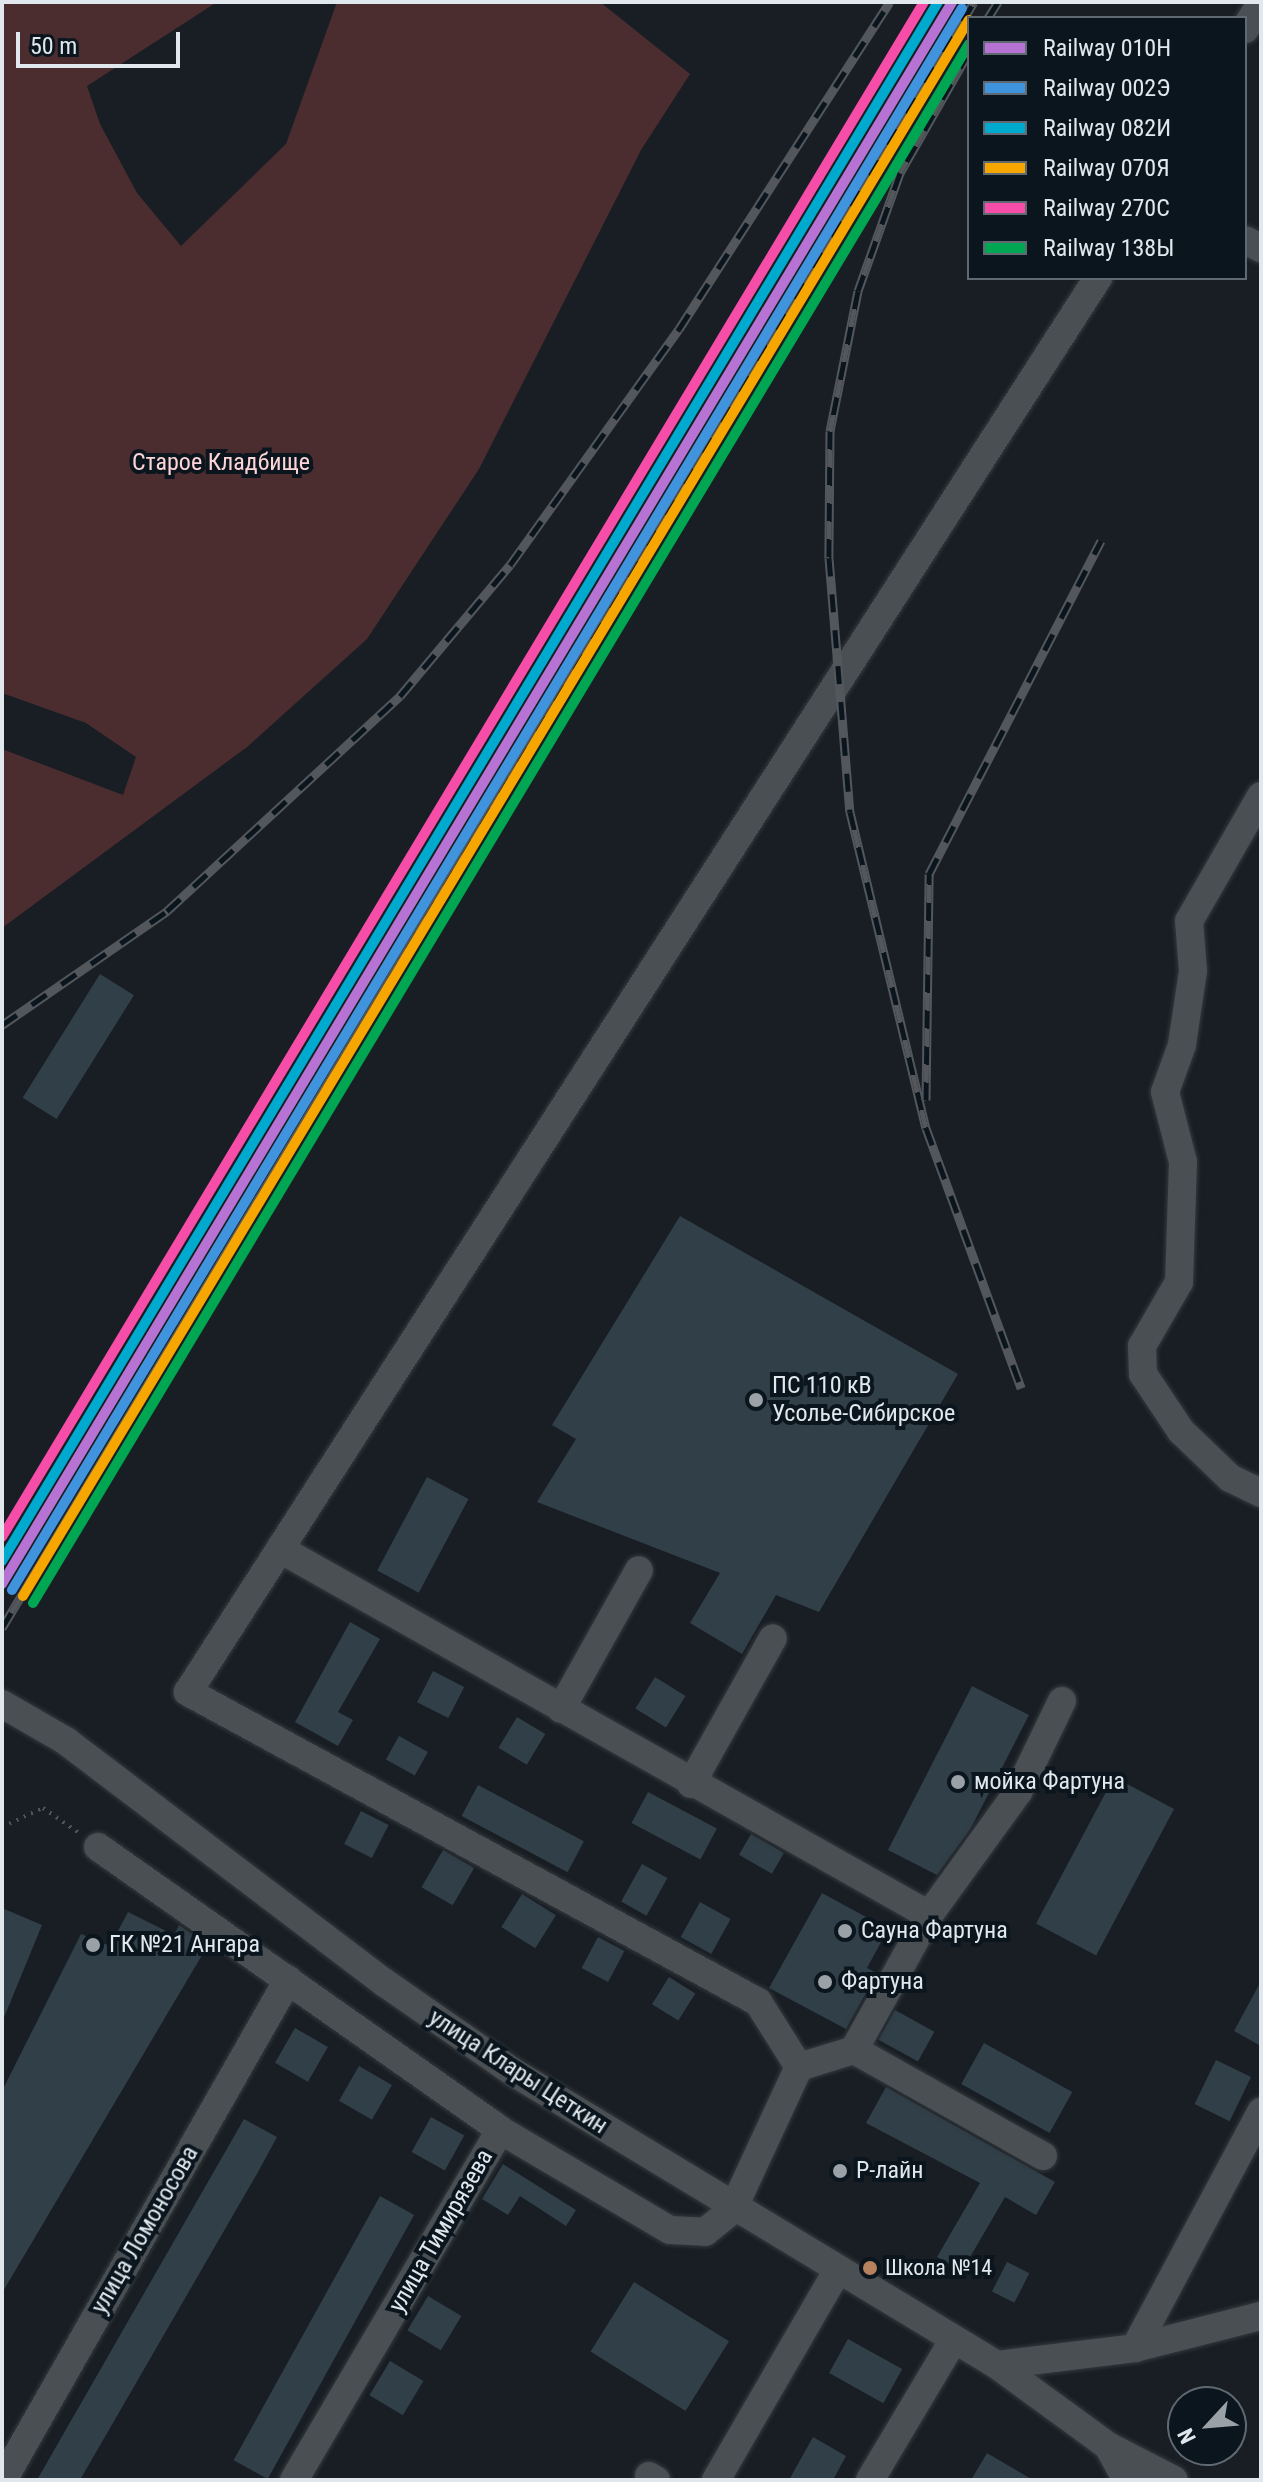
<!DOCTYPE html>
<html>
<head>
<meta charset="utf-8">
<style>
  body { margin:0 }
  #map { position:relative; width:1263px; height:2482px; overflow:hidden; background:#181e23; font-family:"Roboto Condensed",sans-serif }
  div>[style] { position:absolute }
  .green>* { inset:0; background:#4c2d2f }
  .building>* { inset:0; background:#313f48; transform-origin:0 0 }
  .path>* { height:4px; margin-top:-2px; transform-origin:0; background:repeating-linear-gradient(90deg,#515559 0 2px,transparent 0 8px) }
  .roads { filter:drop-shadow(0 0 2px #34393d) drop-shadow(0 0 2px #34393d) }
  .minor>* { height:28px; margin:-14px; padding:0 14px; transform-origin:14px; border-radius:14px; background:#4a4f53 }
  .rail>* { height:9px; margin-top:-4.5px; transform-origin:0; background:repeating-linear-gradient(90deg,#0a151e 0 18px,#53575b 0 36px); box-sizing:border-box; border-block:2px solid #53575b }
  .rail-1>* { height:10px; margin:-5px; padding:0 5px; transform-origin:5px; border-radius:5px; background:#b673d3 }
  .rail-2>* { height:10px; margin:-5px; padding:0 5px; transform-origin:5px; border-radius:5px; background:#4094de }
  .rail-3>* { height:10px; margin:-5px; padding:0 5px; transform-origin:5px; border-radius:5px; background:#00a9ce }
  .rail-4>* { height:10px; margin:-5px; padding:0 5px; transform-origin:5px; border-radius:5px; background:#f7a600 }
  .rail-5>* { height:10px; margin:-5px; padding:0 5px; transform-origin:5px; border-radius:5px; background:#f54da8 }
  .rail-6>* { height:10px; margin:-5px; padding:0 5px; transform-origin:5px; border-radius:5px; background:#00a651 }
  .dots>* { width:22px; height:22px; translate:-50% -50%; box-sizing:border-box; border:4px solid #0a151e; border-radius:50% }
  span { translate:-50% -50%; white-space:nowrap; text-align:center; line-height:1.15; -webkit-text-stroke:8px #0a151e; paint-order:stroke }
  .bus-label { font-size:22px; color:#e0e8ee }
  .left { translate:0 -50%; text-align:left }
  .park-label { font-size:24px; color:#fdd5d6 }
  .poi-label { font-size:24px; color:#e0e8ee }
  .street-label { font-size:24px; color:#e0e8ee }
  .frame { position:absolute; inset:0; border:4px solid #e0e8ee; pointer-events:none }
  .legend { position:absolute; left:967px; top:16px; width:280px; height:264px; box-sizing:border-box; background:#0a151e; border:2px solid #606971; margin:0; padding:10px 14px; list-style:none; font-size:24px; color:#e0e8ee }
  .legend li { display:flex; align-items:center; gap:16px; height:40px }
  .legend b { width:40px; border:2px solid #606971 }
  .north { position:absolute; left:1167px; top:2386px; width:80px; height:80px; box-sizing:border-box; background:#0a151e; border:2px solid #606971; border-radius:50%; rotate:244deg; font-size:22px; font-weight:700; line-height:32px; text-align:center; color:#e0e8ee }
  .north::after { content:''; display:block; margin:auto; width:28px; height:36px; background:#9aa1a7; clip-path:polygon(50% 0,100% 100%,50% 72%,0 100%) }
  .scale { position:absolute; left:16px; top:32px; width:164px; height:36px; box-sizing:border-box; border:4px solid #e0e8ee; border-top:0; padding-left:10px; font-size:24px; line-height:28px; white-space:nowrap; color:#e0e8ee; -webkit-text-stroke:6px #0a151e; paint-order:stroke }
</style>
</head>
<body>
<div id="map">
  <div class="green">
    <i style="clip-path:polygon(2px 2px,217px 2px,87px 86px,100px 124px,137px 193px,181px 246px,286px 144px,337px 2px,600px 2px,690px 74px,641px 150px,479px 469px,367px 639px,247px 747px,2px 928px,2px 749px,123px 795px,136px 757px,86px 723px,2px 693px)"></i>
  </div>
  <div class="building">
    <i style="left:100px;top:974px;width:40px;height:146px;rotate:32deg"></i>
    <i style="clip-path:polygon(680px 1216px,958px 1374px,819px 1612px,776px 1595px,742px 1654px,690px 1623px,720px 1573px,537px 1502px,576px 1439px,552px 1425px)"></i>
    <i style="left:427px;top:1477px;width:47px;height:106px;rotate:28deg"></i>
    <i style="clip-path:polygon(350px 1622px,380px 1639px,338px 1712px,353px 1720px,338px 1746px,295px 1722px)"></i>
    <i style="left:433px;top:1671px;width:35px;height:35px;rotate:27deg"></i>
    <i style="left:655px;top:1677px;width:36px;height:37px;rotate:32deg"></i>
    <i style="clip-path:polygon(972px 1686px,1029px 1715px,971px 1828px,937px 1875px,888px 1850px)"></i>
    <i style="left:517px;top:1717px;width:33px;height:36px;rotate:31deg"></i>
    <i style="left:399px;top:1736px;width:33px;height:27px;rotate:29deg"></i>
    <i style="left:1114px;top:1777px;width:68px;height:166px;rotate:28deg"></i>
    <i style="left:478px;top:1785px;width:120px;height:35px;rotate:28deg"></i>
    <i style="left:648px;top:1792px;width:78px;height:35px;rotate:28deg"></i>
    <i style="left:361px;top:1811px;width:31px;height:37px;rotate:27deg"></i>
    <i style="left:751px;top:1834px;width:38px;height:24px;rotate:30deg"></i>
    <i style="left:443px;top:1850px;width:36px;height:43px;rotate:30deg"></i>
    <i style="left:642px;top:1864px;width:29px;height:43px;rotate:29deg"></i>
    <i style="clip-path:polygon(822px 1893px,888px 1929px,867px 1968px,877px 1973px,846px 2029px,769px 1988px)"></i>
    <i style="left:522px;top:1894px;width:40px;height:39px;rotate:32deg"></i>
    <i style="left:700px;top:1902px;width:35px;height:40px;rotate:29deg"></i>
    <i style="clip-path:polygon(2px 1908px,42px 1925px,3px 2020px,2px 2020px)"></i>
    <i style="clip-path:polygon(128px 1912px,174px 1935px,179px 1925px,208px 1945px,2px 2293px,2px 2091px,81px 1934px,110px 1946px)"></i>
    <i style="left:598px;top:1937px;width:30px;height:35px;rotate:28deg"></i>
    <i style="left:669px;top:1977px;width:31px;height:32px;rotate:32deg"></i>
    <i style="clip-path:polygon(1261px 1981px,1261px 2046px,1234px 2031px)"></i>
    <i style="left:895px;top:2010px;width:45px;height:34px;rotate:29deg"></i>
    <i style="left:295px;top:2028px;width:38px;height:40px;rotate:30deg"></i>
    <i style="left:984px;top:2043px;width:101px;height:47px;rotate:29deg"></i>
    <i style="left:1216px;top:2060px;width:39px;height:49px;rotate:26deg"></i>
    <i style="left:359px;top:2066px;width:38px;height:40px;rotate:30deg"></i>
    <i style="clip-path:polygon(886px 2087px,1055px 2182px,1036px 2215px,1005px 2197px,962px 2271px,937px 2257px,980px 2183px,866px 2123px)"></i>
    <i style="left:431px;top:2117px;width:38px;height:40px;rotate:29deg"></i>
    <i style="clip-path:polygon(244px 2119px,277px 2137px,258px 2172px,80px 2480px,37px 2480px)"></i>
    <i style="clip-path:polygon(503px 2164px,576px 2210px,566px 2226px,520px 2196px,508px 2215px,482px 2199px)"></i>
    <i style="left:380px;top:2196px;width:39px;height:302px;rotate:29deg"></i>
    <i style="left:1007px;top:2262px;width:25px;height:33px;rotate:27deg"></i>
    <i style="left:634px;top:2282px;width:112px;height:82px;rotate:32deg"></i>
    <i style="left:428px;top:2296px;width:39px;height:40px;rotate:31deg"></i>
    <i style="left:848px;top:2339px;width:62px;height:39px;rotate:29deg"></i>
    <i style="left:390px;top:2361px;width:39px;height:40px;rotate:31deg"></i>
    <i style="clip-path:polygon(813px 2437px,846px 2456px,833px 2480px,789px 2480px)"></i>
    <i style="clip-path:polygon(987px 2453px,1033px 2480px,971px 2480px)"></i>
  </div>
  <div class="path">
    <i style="left:2px;top:1827px;width:45px;rotate:-24.9deg"></i>
    <i style="left:43px;top:1808px;width:44px;rotate:34.8deg"></i>
  </div>
  <div class="roads">
    <div class="minor">
      <i style="left:1245px;top:29px;width:31px;rotate:-58deg"></i>
      <i style="left:1245px;top:240px;width:18px;rotate:27deg"></i>
      <i style="left:1261px;top:796px;width:144px;rotate:119.9deg"></i>
      <i style="left:1189px;top:921px;width:50px;rotate:85.4deg"></i>
      <i style="left:1193px;top:971px;width:75px;rotate:98.5deg"></i>
      <i style="left:1182px;top:1045px;width:50px;rotate:109.9deg"></i>
      <i style="left:1165px;top:1092px;width:72px;rotate:75.6deg"></i>
      <i style="left:1183px;top:1162px;width:120px;rotate:91.9deg"></i>
      <i style="left:1179px;top:1282px;width:74px;rotate:120deg"></i>
      <i style="left:1142px;top:1346px;width:28px;rotate:88deg"></i>
      <i style="left:1143px;top:1374px;width:69px;rotate:56.3deg"></i>
      <i style="left:1181px;top:1431px;width:68px;rotate:43.8deg"></i>
      <i style="left:1230px;top:1478px;width:34px;rotate:26deg"></i>
      <i style="left:280px;top:1549px;width:745px;rotate:29.42deg"></i>
      <i style="left:929px;top:1915px;width:154px;rotate:119.1deg"></i>
      <i style="left:2px;top:1704px;width:74px;rotate:30deg"></i>
      <i style="left:66px;top:1741px;width:400px;rotate:37.2deg"></i>
      <i style="left:385px;top:1983px;width:156px;rotate:34.8deg"></i>
      <i style="left:513px;top:2072px;width:566px;rotate:31.19deg"></i>
      <i style="left:997px;top:2365px;width:137px;rotate:36.1deg"></i>
      <i style="left:1108px;top:2446px;width:39px;rotate:61deg"></i>
      <i style="left:561px;top:1709px;width:159px;rotate:-60.7deg"></i>
      <i style="left:691px;top:1784px;width:167px;rotate:-60.7deg"></i>
      <i style="left:98px;top:1847px;width:492px;rotate:35.1deg"></i>
      <i style="left:929px;top:1915px;width:152px;rotate:-54.1deg"></i>
      <i style="left:1018px;top:1792px;width:101px;rotate:-64.2deg"></i>
      <i style="left:1043px;top:2156px;width:217px;rotate:-150.7deg"></i>
      <i style="left:854px;top:2050px;width:58px;rotate:162.8deg"></i>
      <i style="left:799px;top:2067px;width:77px;rotate:-122.2deg"></i>
      <i style="left:758px;top:2002px;width:649px;rotate:-151.46deg"></i>
      <i style="left:188px;top:1692px;width:1682px;rotate:-57.24deg"></i>
      <i style="left:1135px;top:2348px;width:268px;rotate:-61.9deg"></i>
      <i style="left:997px;top:2365px;width:139px;rotate:-7deg"></i>
      <i style="left:1135px;top:2348px;width:130px;rotate:-14.3deg"></i>
      <i style="left:1108px;top:2446px;width:74px;rotate:27.3deg"></i>
      <i style="left:649px;top:2476px;width:8px;rotate:30deg"></i>
      <i style="left:3px;top:2480px;width:576px;rotate:-60.32deg"></i>
      <i style="left:294px;top:2480px;width:406px;rotate:-59.5deg"></i>
      <i style="left:500px;top:2130px;width:197px;rotate:30.5deg"></i>
      <i style="left:670px;top:2230px;width:35px;rotate:3deg"></i>
      <i style="left:705px;top:2232px;width:36px;rotate:-39deg"></i>
      <i style="left:733px;top:2209px;width:157px;rotate:-65.1deg"></i>
      <i style="left:716px;top:2480px;width:241px;rotate:-59.9deg"></i>
      <i style="left:870px;top:2480px;width:162px;rotate:-59.2deg"></i>
    </div>
  </div>
  <div class="rail">
    <i style="left:988px;top:18px;width:19px;rotate:-58deg"></i>
    <i style="left:969px;top:52px;width:139px;rotate:119.7deg"></i>
    <i style="left:900px;top:173px;width:125px;rotate:109.6deg"></i>
    <i style="left:858px;top:291px;width:143px;rotate:101.3deg"></i>
    <i style="left:830px;top:431px;width:127px;rotate:90.5deg"></i>
    <i style="left:829px;top:558px;width:255px;rotate:85.3deg"></i>
    <i style="left:850px;top:812px;width:325px;rotate:76.5deg"></i>
    <i style="left:926px;top:1128px;width:277px;rotate:69.9deg"></i>
    <i style="left:2px;top:1025px;width:201px;rotate:-34.6deg"></i>
    <i style="left:167px;top:911px;width:317px;rotate:-42.7deg"></i>
    <i style="left:400px;top:696px;width:171px;rotate:-50deg"></i>
    <i style="left:510px;top:565px;width:290px;rotate:-54.4deg"></i>
    <i style="left:679px;top:329px;width:389px;rotate:-57.2deg"></i>
    <i style="left:926px;top:1100px;width:226px;rotate:-89.2deg"></i>
    <i style="left:929px;top:874px;width:375px;rotate:-62.7deg"></i>
    <i style="left:2px;top:1628px;width:1894px;rotate:-59.13deg"></i>
  </div>
  <div class="rail-1">
    <i style="left:2px;top:1584px;width:1845px;rotate:-59.01deg"></i>
  </div>
  <div class="rail-2">
    <i style="left:12px;top:1590px;width:1845px;rotate:-59.01deg"></i>
  </div>
  <div class="rail-3">
    <i style="left:2px;top:1561px;width:1818px;rotate:-59.02deg"></i>
  </div>
  <div class="rail-4">
    <i style="left:23px;top:1596px;width:1838px;rotate:-59.03deg"></i>
  </div>
  <div class="rail-5">
    <i style="left:2px;top:1537px;width:1791px;rotate:-59.01deg"></i>
  </div>
  <div class="rail-6">
    <i style="left:33px;top:1603px;width:1818px;rotate:-59.02deg"></i>
  </div>
  <div class="dots">
    <i style="left:756px;top:1400px;background:#9aa1a7"></i>
    <i style="left:958px;top:1782px;background:#9aa1a7"></i>
    <i style="left:845px;top:1931px;background:#9aa1a7"></i>
    <i style="left:93px;top:1945px;background:#9aa1a7"></i>
    <i style="left:825px;top:1982px;background:#9aa1a7"></i>
    <i style="left:840px;top:2171px;background:#9aa1a7"></i>
    <i style="left:870px;top:2268px;background:#b6815c"></i>
  </div>
  <div class="bus-label">
    <span class="left" style="left:885px;top:2268px">Школа №14</span>
  </div>
  <div class="park-label">
    <span style="left:221px;top:463px">Старое Кладбище</span>
  </div>
  <div class="poi-label">
    <span class="left" style="left:772px;top:1400px">ПС 110 кВ<br>Усолье-Сибирское</span>
    <span class="left" style="left:974px;top:1782px">мойка Фартуна</span>
    <span class="left" style="left:861px;top:1931px">Сауна Фартуна</span>
    <span class="left" style="left:109px;top:1945px">ГК №21 Ангара</span>
    <span class="left" style="left:841px;top:1982px">Фартуна</span>
    <span class="left" style="left:856px;top:2171px">Р-лайн</span>
  </div>
  <div class="street-label">
    <span style="left:518px;top:2072px;rotate:33deg">улица Клары Цеткин</span>
    <span style="left:145px;top:2230px;rotate:-60deg">улица Ломоносова</span>
    <span style="left:441px;top:2231px;rotate:-60deg">улица Тимирязева</span>
  </div>
  <div class="frame"></div>
  <ul class="legend">
  <li><b style="height:10px;background:#b673d3"></b>Railway 010Н</li>
  <li><b style="height:10px;background:#4094de"></b>Railway 002Э</li>
  <li><b style="height:10px;background:#00a9ce"></b>Railway 082И</li>
  <li><b style="height:10px;background:#f7a600"></b>Railway 070Я</li>
  <li><b style="height:10px;background:#f54da8"></b>Railway 270С</li>
  <li><b style="height:10px;background:#00a651"></b>Railway 138Ы</li>
  </ul>
  <div class="north">N</div>
  <div class="scale">50 m</div>
</div>
</body>
</html>
